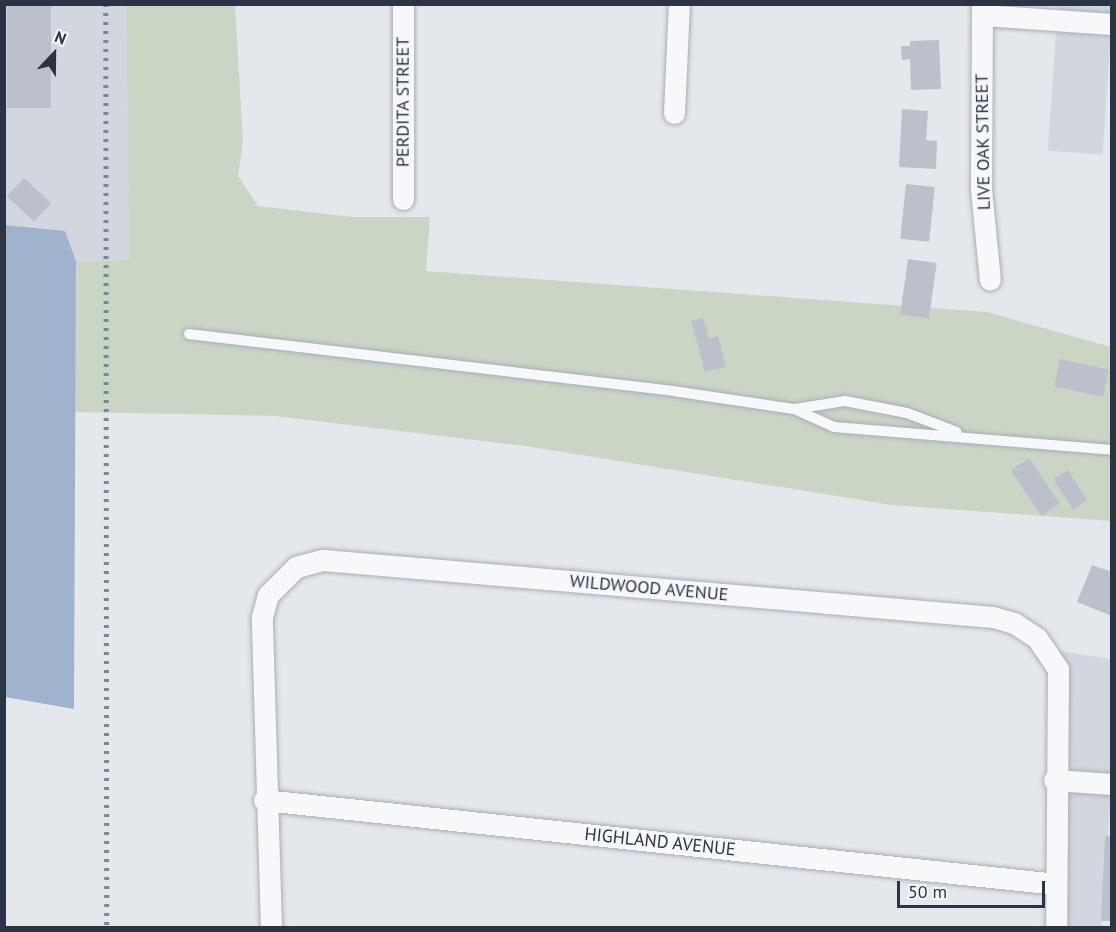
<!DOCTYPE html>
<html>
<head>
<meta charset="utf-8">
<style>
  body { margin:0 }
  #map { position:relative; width:1116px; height:932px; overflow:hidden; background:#e4e7ec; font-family:"PT Sans",sans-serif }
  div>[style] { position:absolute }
  .built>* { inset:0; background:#d2d6de; transform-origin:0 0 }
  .green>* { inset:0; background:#c9d6c5 }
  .water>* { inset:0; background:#9fb4cc }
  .building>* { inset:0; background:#bbc0ca; transform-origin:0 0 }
  .roads { filter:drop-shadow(0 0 2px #a9aeb7) drop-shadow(0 0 2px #a9aeb7) }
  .service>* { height:10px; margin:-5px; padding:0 5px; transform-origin:5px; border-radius:5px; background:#f7f8fa }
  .minor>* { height:21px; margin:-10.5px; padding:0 10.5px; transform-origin:10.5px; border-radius:10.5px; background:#f7f8fa }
  .rail>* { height:4.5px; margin-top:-2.25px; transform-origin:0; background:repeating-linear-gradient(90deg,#7d8696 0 3px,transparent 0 9px) }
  span { translate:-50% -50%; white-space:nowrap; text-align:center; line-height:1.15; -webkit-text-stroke:4.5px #f4f6f9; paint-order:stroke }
  .street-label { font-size:18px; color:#2b3445 }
  .frame { position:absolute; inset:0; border:6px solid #2b3445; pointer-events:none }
  .north { position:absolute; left:24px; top:24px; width:60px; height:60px; -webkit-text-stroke:4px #f4f6f9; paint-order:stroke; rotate:22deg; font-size:16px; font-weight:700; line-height:24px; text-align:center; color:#2b3445 }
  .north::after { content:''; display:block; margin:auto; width:21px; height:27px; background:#2b3445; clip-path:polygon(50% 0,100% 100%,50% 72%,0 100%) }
  .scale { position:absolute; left:897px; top:881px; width:148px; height:27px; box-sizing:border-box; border:3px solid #2b3445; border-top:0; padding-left:8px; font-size:18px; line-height:21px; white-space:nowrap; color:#2b3445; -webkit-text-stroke:4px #f4f6f9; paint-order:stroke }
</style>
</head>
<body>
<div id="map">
  <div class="built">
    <i style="clip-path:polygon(4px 5px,126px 5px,129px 260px,76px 261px,65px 231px,5px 225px)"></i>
    <i style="clip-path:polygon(1058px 5px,1111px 5px,1111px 13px,1058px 9px)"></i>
    <i style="left:1056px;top:32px;width:55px;height:119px;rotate:4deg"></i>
    <i style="clip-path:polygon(1059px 651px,1111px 659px,1111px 773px,1064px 769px,1068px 668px)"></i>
    <i style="left:1064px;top:792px;width:47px;height:135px;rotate:4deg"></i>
  </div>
  <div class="green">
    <i style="clip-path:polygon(126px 5px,235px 5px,243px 142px,238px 176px,258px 206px,352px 217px,430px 217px,426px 271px,987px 312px,1111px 347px,1111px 521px,892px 505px,525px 446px,275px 416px,75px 412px,76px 261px,129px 260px)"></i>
  </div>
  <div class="water">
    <i style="clip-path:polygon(5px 225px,65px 231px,76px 261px,74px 709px,5px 697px)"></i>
  </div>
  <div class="building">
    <i style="left:7px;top:4px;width:44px;height:104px"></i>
    <i style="clip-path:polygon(939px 40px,941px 89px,911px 90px,910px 59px,902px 60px,901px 46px,910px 46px,910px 41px)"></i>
    <i style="clip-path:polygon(902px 109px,928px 111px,926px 140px,937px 141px,936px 169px,899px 167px)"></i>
    <i style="left:24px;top:178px;width:37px;height:25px;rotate:43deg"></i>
    <i style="left:906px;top:184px;width:29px;height:55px;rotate:6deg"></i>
    <i style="left:908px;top:259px;width:29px;height:56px;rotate:8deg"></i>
    <i style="clip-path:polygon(703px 318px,709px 339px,718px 336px,726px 367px,705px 372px,691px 321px)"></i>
    <i style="left:1060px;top:359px;width:50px;height:28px;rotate:12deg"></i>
    <i style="left:1029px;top:458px;width:55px;height:22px;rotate:56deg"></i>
    <i style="left:1068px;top:470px;width:36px;height:17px;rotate:58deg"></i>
    <i style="clip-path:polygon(1092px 565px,1112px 572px,1112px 616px,1077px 602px)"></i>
    <i style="clip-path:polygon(1105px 836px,1112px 836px,1112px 921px,1101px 921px)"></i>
  </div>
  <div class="roads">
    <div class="service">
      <i style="left:189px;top:334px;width:487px;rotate:6.7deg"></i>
      <i style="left:673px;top:391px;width:122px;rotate:8.5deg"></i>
      <i style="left:794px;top:409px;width:44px;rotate:24.2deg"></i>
      <i style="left:834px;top:427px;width:279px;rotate:4.7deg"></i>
      <i style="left:795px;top:409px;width:51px;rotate:-9.1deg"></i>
      <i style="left:845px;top:401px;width:63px;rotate:11deg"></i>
      <i style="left:907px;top:413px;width:53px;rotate:20.8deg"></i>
    </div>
    <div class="minor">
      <i style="left:982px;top:4px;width:185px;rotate:90.3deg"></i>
      <i style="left:981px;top:189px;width:91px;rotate:84.4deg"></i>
      <i style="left:983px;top:15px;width:129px;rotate:4deg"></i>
      <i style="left:674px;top:113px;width:109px;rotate:-87.4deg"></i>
      <i style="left:403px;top:199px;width:195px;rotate:-90deg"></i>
      <i style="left:1054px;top:780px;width:58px;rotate:3.9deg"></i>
      <i style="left:264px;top:800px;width:796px;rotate:6.05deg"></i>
      <i style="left:271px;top:928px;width:311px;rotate:-91.7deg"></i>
      <i style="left:262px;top:617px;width:23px;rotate:-75deg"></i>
      <i style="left:268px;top:595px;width:40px;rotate:-45deg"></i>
      <i style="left:296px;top:567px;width:28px;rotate:-15deg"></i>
      <i style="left:323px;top:560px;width:672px;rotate:4.86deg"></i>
      <i style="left:993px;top:617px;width:22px;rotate:16deg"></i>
      <i style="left:1014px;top:623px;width:27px;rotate:33deg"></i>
      <i style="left:1037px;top:638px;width:37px;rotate:56deg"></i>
      <i style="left:1058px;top:669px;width:259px;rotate:90.4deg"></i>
    </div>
  </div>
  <div class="rail">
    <i style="left:106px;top:4px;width:924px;rotate:89.94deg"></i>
  </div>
  <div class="street-label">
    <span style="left:403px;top:102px;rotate:-90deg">PERDITA STREET</span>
    <span style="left:983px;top:142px;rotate:-91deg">LIVE OAK STREET</span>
    <span style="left:649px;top:588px;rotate:5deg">WILDWOOD AVENUE</span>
    <span style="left:660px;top:842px;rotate:6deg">HIGHLAND AVENUE</span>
  </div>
  <div class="frame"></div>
  <div class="north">N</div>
  <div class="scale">50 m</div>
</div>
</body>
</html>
